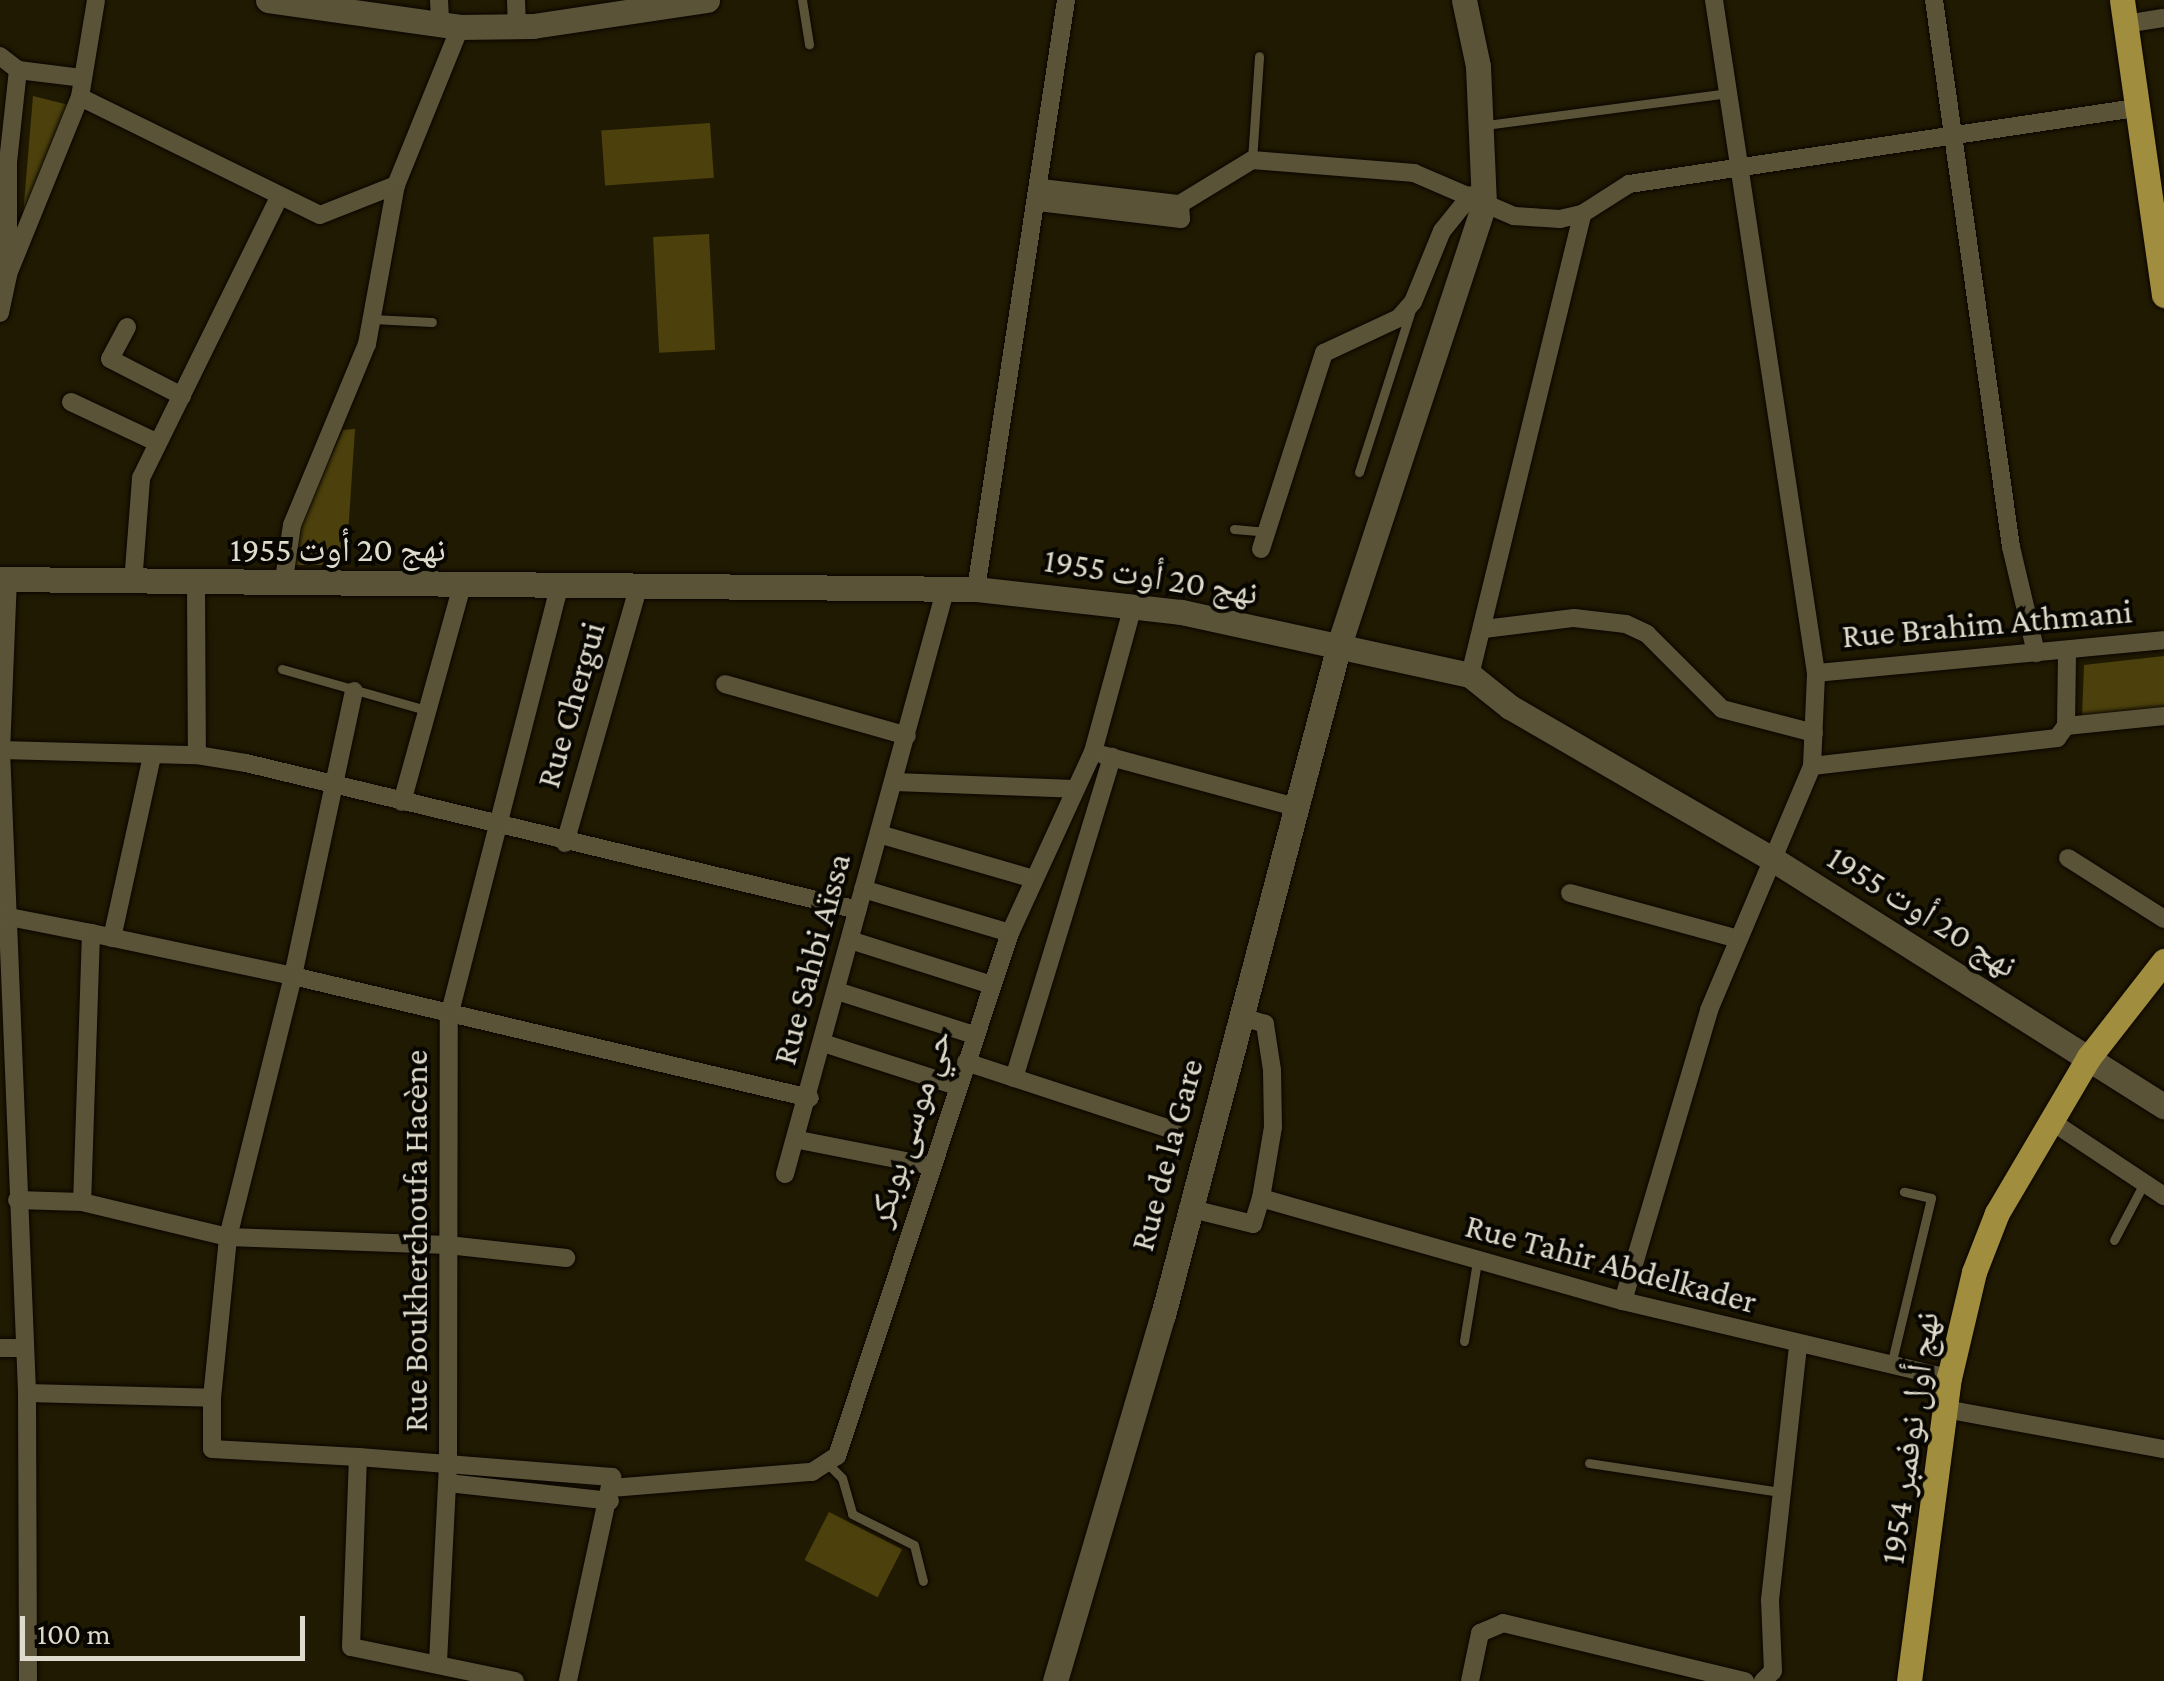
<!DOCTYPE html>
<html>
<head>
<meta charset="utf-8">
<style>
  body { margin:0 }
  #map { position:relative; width:2164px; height:1681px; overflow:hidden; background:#211a02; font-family:"Crimson Pro","Noto Naskh Arabic",serif }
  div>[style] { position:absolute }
  .green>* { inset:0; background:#4c410c; transform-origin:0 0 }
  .roads { filter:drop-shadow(0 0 2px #0a0500) drop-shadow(0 0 2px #0a0500) }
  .lane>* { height:9px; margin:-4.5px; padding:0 4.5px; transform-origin:4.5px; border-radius:4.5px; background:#5a5338 }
  .street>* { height:18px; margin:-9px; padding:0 9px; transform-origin:9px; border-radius:9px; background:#5a5338 }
  .secondary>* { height:25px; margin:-12.5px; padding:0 12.5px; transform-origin:12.5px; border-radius:12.5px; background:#5a5338 }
  .primary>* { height:25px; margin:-12.5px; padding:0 12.5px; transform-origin:12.5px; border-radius:12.5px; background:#a08d3d }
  span { translate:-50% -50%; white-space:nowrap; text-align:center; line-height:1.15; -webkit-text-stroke:8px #080601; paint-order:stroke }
  .street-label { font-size:35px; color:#dfdbcc }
  .scale { position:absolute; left:20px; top:1616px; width:285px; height:45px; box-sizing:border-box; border:5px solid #dfdbcc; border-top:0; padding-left:12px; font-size:30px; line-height:35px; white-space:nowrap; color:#dfdbcc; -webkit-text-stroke:8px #080601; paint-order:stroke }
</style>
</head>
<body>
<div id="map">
  <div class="green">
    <i style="clip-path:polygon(33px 96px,69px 105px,23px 216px)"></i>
    <i style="left:710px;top:123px;width:55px;height:109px;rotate:86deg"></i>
    <i style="left:709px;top:234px;width:116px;height:56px;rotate:87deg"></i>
    <i style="clip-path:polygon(355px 429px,346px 565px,294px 565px,298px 526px,343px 430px)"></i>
    <i style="clip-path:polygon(2164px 656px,2164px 712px,2082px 718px,2084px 665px)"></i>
    <i style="left:829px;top:1512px;width:82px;height:54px;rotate:27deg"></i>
  </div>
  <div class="roads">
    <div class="lane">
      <i style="left:802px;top:0;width:45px;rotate:81deg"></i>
      <i style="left:1493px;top:124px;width:237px;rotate:-7.5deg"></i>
      <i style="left:1252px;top:160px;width:104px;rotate:-86.1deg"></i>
      <i style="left:372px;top:319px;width:60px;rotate:2.9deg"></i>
      <i style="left:1359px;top:472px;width:167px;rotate:-72.2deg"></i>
      <i style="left:1234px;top:529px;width:33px;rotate:5deg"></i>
      <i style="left:282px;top:669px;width:150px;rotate:15.9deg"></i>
      <i style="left:2114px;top:1240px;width:64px;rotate:-62.2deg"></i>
      <i style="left:1464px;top:1341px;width:80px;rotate:-80.7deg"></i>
      <i style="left:1891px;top:1365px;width:172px;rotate:-76.5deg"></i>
      <i style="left:1931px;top:1198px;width:28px;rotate:-167deg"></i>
      <i style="left:1589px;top:1463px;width:194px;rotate:8.6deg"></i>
      <i style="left:829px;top:1465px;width:18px;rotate:45deg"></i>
      <i style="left:842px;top:1478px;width:37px;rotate:74deg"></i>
      <i style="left:852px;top:1514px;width:69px;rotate:26.6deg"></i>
      <i style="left:914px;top:1545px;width:37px;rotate:76deg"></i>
    </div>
    <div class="street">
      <i style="left:439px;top:0;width:22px;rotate:87deg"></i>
      <i style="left:516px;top:0;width:24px;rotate:88deg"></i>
      <i style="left:1934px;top:0;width:552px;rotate:81.99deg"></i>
      <i style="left:2011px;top:547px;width:109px;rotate:76.7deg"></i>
      <i style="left:2125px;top:24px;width:39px;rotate:-9deg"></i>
      <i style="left:0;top:56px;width:23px;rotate:38deg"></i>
      <i style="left:18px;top:70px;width:64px;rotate:7.1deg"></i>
      <i style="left:80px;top:97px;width:267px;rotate:26.2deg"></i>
      <i style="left:320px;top:215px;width:82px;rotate:-21.5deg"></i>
      <i style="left:396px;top:185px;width:170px;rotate:-67.9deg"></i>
      <i style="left:1041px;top:188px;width:140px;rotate:6.6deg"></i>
      <i style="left:1180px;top:204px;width:84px;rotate:-31.4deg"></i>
      <i style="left:1252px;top:160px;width:163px;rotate:4.6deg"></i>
      <i style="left:1414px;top:173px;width:109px;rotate:23.3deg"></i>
      <i style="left:1514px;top:216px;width:46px;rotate:3.7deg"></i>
      <i style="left:1560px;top:219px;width:23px;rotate:-13deg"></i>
      <i style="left:1582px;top:214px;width:56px;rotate:-32.6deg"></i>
      <i style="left:1629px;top:184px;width:513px;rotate:-8.53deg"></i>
      <i style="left:1038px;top:202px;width:144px;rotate:6.8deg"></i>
      <i style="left:1181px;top:219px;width:15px;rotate:-94deg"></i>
      <i style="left:8px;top:269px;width:107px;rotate:-90deg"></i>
      <i style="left:8px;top:162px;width:93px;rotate:-83.8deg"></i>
      <i style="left:0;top:313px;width:40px;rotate:-78deg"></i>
      <i style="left:8px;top:274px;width:191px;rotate:-67.9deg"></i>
      <i style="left:80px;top:97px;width:98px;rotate:-80.6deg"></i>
      <i style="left:127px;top:327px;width:36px;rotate:118deg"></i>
      <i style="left:110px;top:359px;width:81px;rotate:27.2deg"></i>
      <i style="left:71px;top:402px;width:96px;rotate:25.2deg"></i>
      <i style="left:1261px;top:549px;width:206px;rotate:-72.2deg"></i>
      <i style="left:1324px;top:353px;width:83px;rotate:-25deg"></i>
      <i style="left:1399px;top:318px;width:21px;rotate:-49deg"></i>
      <i style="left:1413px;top:302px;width:77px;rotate:-67.8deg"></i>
      <i style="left:1442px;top:231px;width:46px;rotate:-51.1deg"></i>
      <i style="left:8px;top:578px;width:172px;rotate:92.3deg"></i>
      <i style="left:1px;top:750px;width:644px;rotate:87.68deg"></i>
      <i style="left:27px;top:1393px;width:288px;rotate:89.8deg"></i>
      <i style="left:133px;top:583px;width:105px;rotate:-85.6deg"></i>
      <i style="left:141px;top:478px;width:310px;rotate:-63.8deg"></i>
      <i style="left:196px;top:584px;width:171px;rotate:89.7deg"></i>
      <i style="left:283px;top:586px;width:62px;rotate:-81.6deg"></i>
      <i style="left:292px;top:525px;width:196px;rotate:-67.5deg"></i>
      <i style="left:367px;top:344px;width:162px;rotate:-79.7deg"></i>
      <i style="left:976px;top:589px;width:596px;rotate:-81.31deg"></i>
      <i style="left:1484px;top:629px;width:91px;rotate:-7deg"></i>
      <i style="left:1574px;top:618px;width:52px;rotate:6.6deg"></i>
      <i style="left:1626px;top:624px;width:23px;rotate:25deg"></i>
      <i style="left:1647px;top:634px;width:106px;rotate:45deg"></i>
      <i style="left:1722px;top:709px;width:95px;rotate:14.6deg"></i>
      <i style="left:1816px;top:673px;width:350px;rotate:-5.4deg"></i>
      <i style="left:1470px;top:675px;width:474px;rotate:-76.3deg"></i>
      <i style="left:725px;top:684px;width:189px;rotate:15.9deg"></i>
      <i style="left:354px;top:691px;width:291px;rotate:102.1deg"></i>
      <i style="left:293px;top:976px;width:531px;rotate:13.28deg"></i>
      <i style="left:2066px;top:726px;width:99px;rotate:-5.8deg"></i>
      <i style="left:1px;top:750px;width:196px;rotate:1.5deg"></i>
      <i style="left:197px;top:755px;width:50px;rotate:9.3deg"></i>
      <i style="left:246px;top:763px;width:629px;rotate:13.51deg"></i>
      <i style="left:1103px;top:755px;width:200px;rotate:15.1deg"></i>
      <i style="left:1812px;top:766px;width:247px;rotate:-6.5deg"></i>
      <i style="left:2057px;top:738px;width:15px;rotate:-53deg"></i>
      <i style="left:2066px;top:726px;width:74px;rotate:-89.2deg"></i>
      <i style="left:895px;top:782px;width:179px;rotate:2.2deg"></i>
      <i style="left:402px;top:802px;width:225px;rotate:-74.5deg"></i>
      <i style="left:879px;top:834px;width:157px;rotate:16.2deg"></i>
      <i style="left:565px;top:843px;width:268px;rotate:-74deg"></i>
      <i style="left:2068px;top:858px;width:114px;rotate:32.4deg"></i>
      <i style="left:863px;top:889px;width:153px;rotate:16.7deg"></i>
      <i style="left:1570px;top:893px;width:174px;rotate:15.3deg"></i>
      <i style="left:4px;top:916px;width:89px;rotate:11.1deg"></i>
      <i style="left:91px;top:933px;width:269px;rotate:91.9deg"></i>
      <i style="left:112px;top:938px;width:186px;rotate:-77.6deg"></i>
      <i style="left:850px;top:940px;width:149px;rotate:17.6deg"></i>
      <i style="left:837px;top:991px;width:144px;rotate:17.8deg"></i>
      <i style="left:823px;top:1043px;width:141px;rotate:17.8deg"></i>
      <i style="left:966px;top:1062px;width:218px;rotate:18.2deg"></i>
      <i style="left:1014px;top:1078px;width:336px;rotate:-73deg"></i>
      <i style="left:2051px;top:1121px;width:136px;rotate:33.6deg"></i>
      <i style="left:799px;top:1140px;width:135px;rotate:11.1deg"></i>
      <i style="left:785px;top:1174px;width:605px;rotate:-74.65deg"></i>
      <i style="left:1261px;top:1198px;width:376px;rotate:15.9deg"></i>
      <i style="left:1623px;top:1301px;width:335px;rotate:13.3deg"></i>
      <i style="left:17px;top:1200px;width:65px;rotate:1.8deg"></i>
      <i style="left:82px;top:1202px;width:150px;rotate:13.5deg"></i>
      <i style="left:228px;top:1237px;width:269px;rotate:-76deg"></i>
      <i style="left:293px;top:976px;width:207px;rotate:-168deg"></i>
      <i style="left:1188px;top:1208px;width:67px;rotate:13.8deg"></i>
      <i style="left:1253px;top:1224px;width:27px;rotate:-73deg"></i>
      <i style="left:1261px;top:1198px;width:72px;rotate:-80.4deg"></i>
      <i style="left:1273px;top:1127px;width:57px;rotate:-91deg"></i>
      <i style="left:1272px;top:1070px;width:47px;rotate:-98.7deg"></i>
      <i style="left:1265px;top:1024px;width:26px;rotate:-162deg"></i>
      <i style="left:1623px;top:1301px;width:303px;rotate:-73.5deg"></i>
      <i style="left:1709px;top:1010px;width:265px;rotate:-67.1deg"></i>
      <i style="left:1812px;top:766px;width:93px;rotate:-87.5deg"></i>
      <i style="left:1816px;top:673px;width:681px;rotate:-98.62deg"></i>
      <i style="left:0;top:1348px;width:22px"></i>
      <i style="left:27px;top:1393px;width:185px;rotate:1.5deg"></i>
      <i style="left:212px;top:1398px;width:51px;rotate:90deg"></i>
      <i style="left:212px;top:1449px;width:146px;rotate:3.1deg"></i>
      <i style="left:212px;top:1398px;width:162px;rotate:-84.3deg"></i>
      <i style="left:228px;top:1237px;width:220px;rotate:2.1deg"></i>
      <i style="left:448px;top:1245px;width:119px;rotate:6.3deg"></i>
      <i style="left:1945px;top:1409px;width:223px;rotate:10.4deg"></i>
      <i style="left:448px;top:1483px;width:163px;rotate:6.3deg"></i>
      <i style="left:611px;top:1488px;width:202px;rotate:-4.6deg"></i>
      <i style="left:812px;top:1472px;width:30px;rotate:-33deg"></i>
      <i style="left:837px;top:1456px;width:551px;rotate:-71.7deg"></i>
      <i style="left:1010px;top:933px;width:199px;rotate:-65.4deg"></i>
      <i style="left:1093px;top:752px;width:151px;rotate:-74.7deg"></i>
      <i style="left:438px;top:1662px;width:199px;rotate:-87.1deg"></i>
      <i style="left:448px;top:1463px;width:447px;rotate:-89.9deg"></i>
      <i style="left:449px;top:1016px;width:445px;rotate:-75.6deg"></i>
      <i style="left:515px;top:1681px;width:167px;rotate:-168.3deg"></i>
      <i style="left:351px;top:1647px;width:190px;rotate:-87.9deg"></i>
      <i style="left:358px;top:1457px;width:255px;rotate:4.5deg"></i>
      <i style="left:612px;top:1477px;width:209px;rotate:102.2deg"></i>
      <i style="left:1470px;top:1681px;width:49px;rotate:-78.2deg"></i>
      <i style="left:1480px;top:1633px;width:25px;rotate:-23deg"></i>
      <i style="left:1503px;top:1623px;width:249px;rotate:13.5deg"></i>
      <i style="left:1763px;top:1681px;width:14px;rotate:-45deg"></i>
      <i style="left:1773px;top:1671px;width:71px;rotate:-92.4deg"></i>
      <i style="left:1770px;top:1600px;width:255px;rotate:-83.7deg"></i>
    </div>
    <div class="secondary">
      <i style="left:268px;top:0;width:194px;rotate:8deg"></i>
      <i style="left:460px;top:27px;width:73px;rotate:-0.8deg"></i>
      <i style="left:533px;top:26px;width:176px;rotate:-8.5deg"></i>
      <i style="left:0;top:579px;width:976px;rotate:0.59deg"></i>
      <i style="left:976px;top:589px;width:206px;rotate:6.4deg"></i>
      <i style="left:1181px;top:612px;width:296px;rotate:12.3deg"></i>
      <i style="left:1470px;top:675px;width:51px;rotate:38.7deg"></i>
      <i style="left:1510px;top:707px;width:302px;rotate:30.1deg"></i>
      <i style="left:1771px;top:858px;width:465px;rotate:32.3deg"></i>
      <i style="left:1055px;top:1681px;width:382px;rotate:-73.6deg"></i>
      <i style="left:1163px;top:1315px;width:693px;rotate:-75.28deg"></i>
      <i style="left:1339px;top:645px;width:464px;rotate:-71.8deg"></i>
      <i style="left:1484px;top:204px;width:138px;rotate:-92.5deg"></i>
      <i style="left:1478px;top:66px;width:67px;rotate:-102deg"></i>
    </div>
    <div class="primary">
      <i style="left:2122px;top:0;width:298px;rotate:81.9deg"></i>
      <i style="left:1909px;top:1681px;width:306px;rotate:-82.5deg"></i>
      <i style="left:1949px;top:1378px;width:109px;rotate:-76.7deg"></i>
      <i style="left:1974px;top:1272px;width:63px;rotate:-68.7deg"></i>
      <i style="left:1997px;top:1213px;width:181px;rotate:-59.5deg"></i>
      <i style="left:2089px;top:1057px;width:122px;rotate:-52deg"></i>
    </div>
  </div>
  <div class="street-label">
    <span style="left:338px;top:550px">نهج 20 أوت 1955</span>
    <span style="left:1151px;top:577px;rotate:9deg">نهج 20 أوت 1955</span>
    <span style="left:1987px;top:624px;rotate:-5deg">Rue Brahim Athmani</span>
    <span style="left:571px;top:705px;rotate:-74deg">Rue Chergui</span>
    <span style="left:1922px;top:912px;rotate:32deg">نهج 20 أوت 1955</span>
    <span style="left:812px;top:959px;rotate:-75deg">Rue Sahbi Aïssa</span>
    <span style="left:910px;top:1128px;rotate:-72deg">حي موسى بوبكر</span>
    <span style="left:1167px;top:1155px;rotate:-75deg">Rue de la Gare</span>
    <span style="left:416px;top:1241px;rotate:-90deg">Rue Boukherchoufa Hacène</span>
    <span style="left:1611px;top:1264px;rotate:15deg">Rue Tahir Abdelkader</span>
    <span style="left:1910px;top:1438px;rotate:-82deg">نهج أول نوفمبر 1954</span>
  </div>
  <div class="scale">100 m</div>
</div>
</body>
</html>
